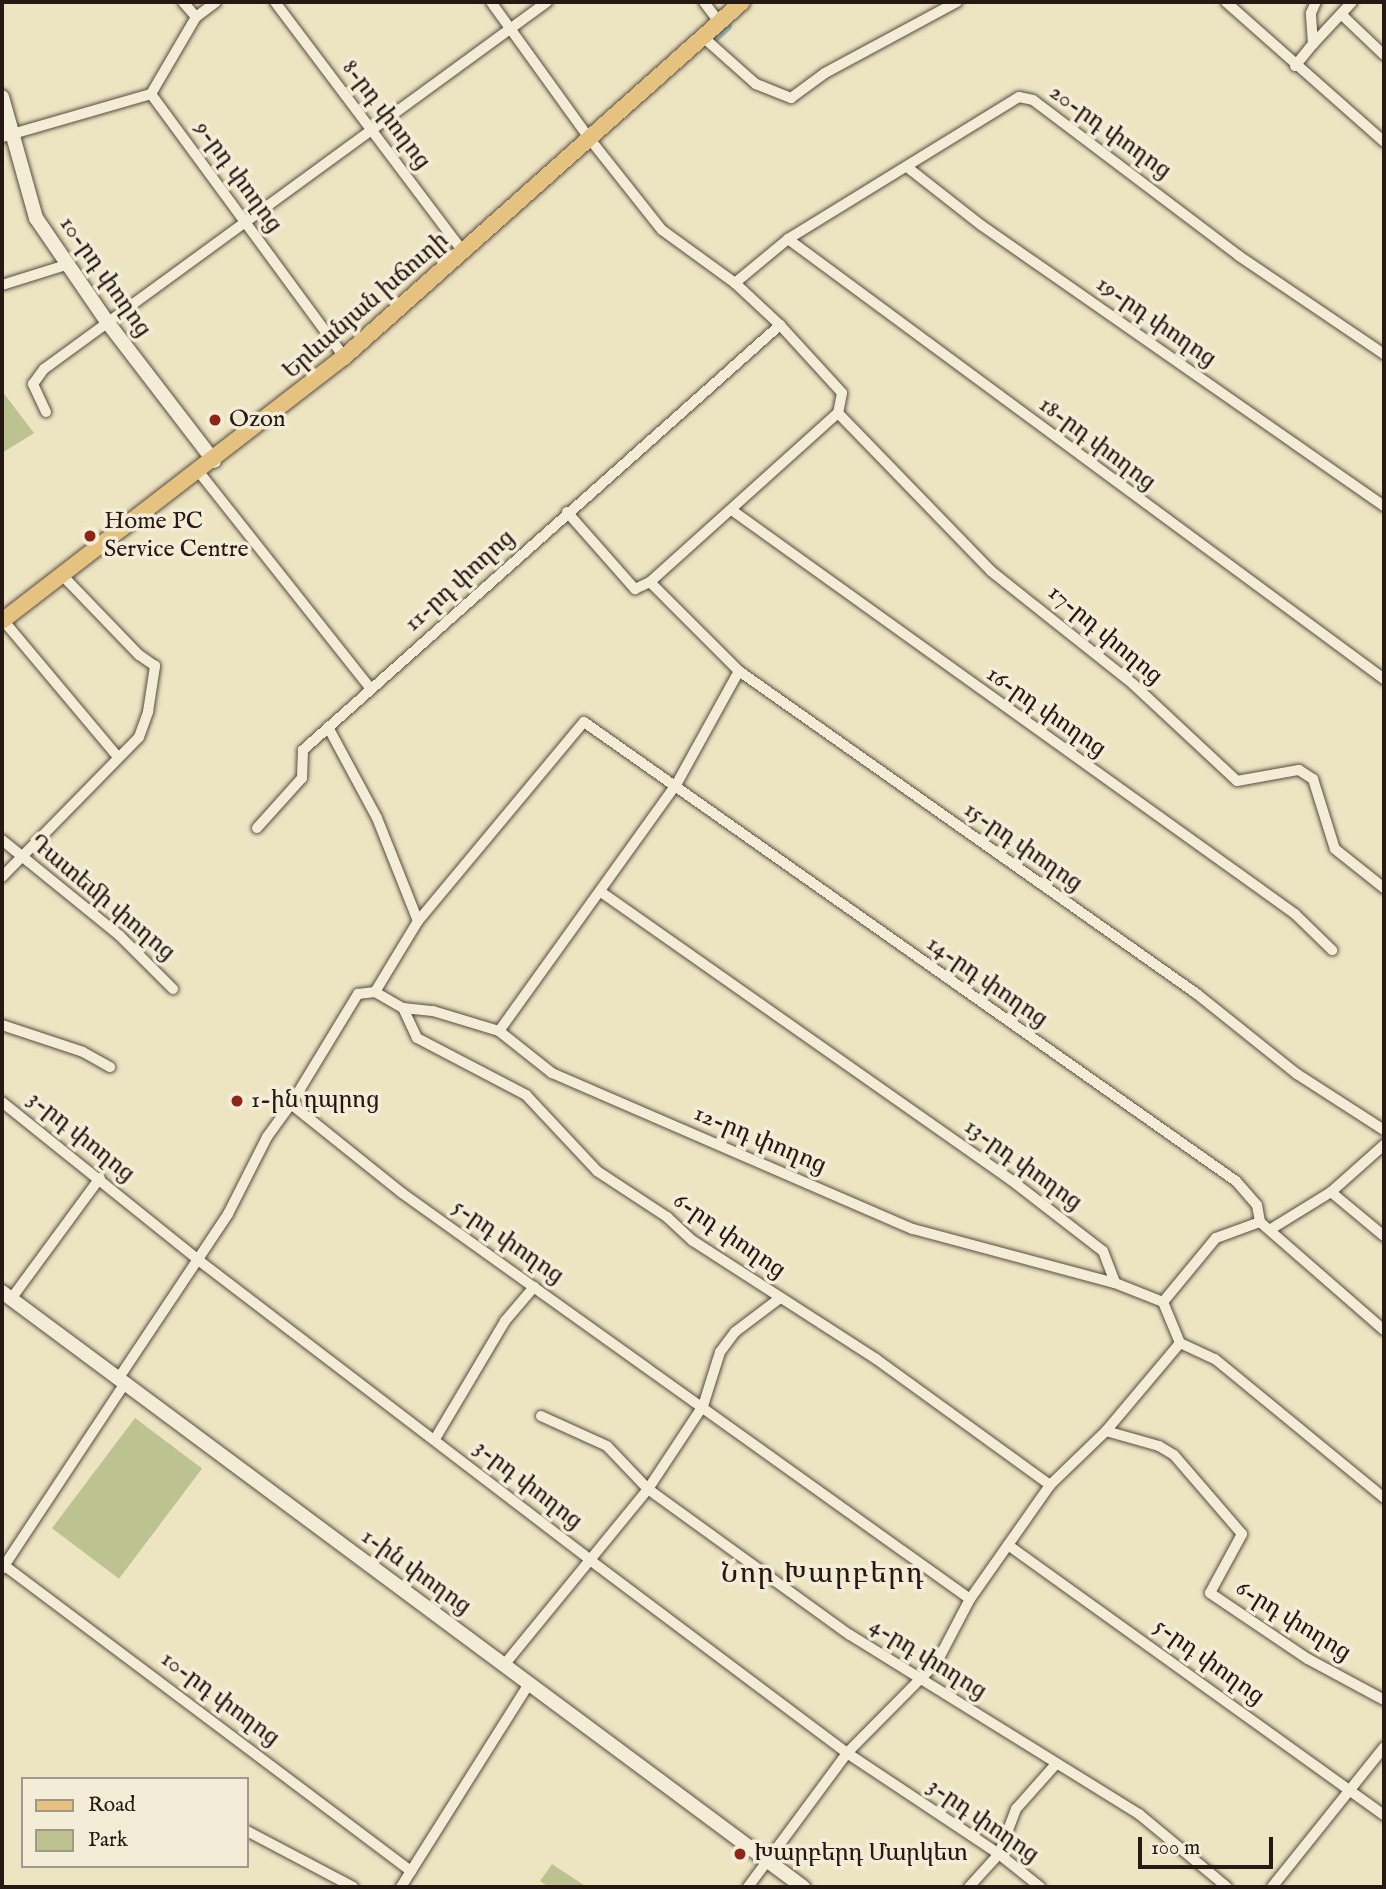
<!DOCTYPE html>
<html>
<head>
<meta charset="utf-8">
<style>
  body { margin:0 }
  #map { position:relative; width:1386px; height:1889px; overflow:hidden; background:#ede4c2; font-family:"IM FELL English","Noto Serif Armenian",serif }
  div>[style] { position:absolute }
  .green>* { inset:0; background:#bcc390; transform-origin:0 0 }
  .canal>* { height:10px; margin:-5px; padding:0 5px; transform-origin:5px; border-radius:5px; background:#9abeb8 }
  .roads { filter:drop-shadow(0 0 2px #584c40) drop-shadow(0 0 2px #584c40) }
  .street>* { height:10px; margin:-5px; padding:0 5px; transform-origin:5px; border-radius:5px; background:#f3edd7 }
  .secondary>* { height:14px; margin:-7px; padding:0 7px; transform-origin:7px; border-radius:7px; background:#f3edd7 }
  .primary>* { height:16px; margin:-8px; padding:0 8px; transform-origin:8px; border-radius:8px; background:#e6c281 }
  .dots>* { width:19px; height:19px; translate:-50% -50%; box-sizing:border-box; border:4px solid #f3edd7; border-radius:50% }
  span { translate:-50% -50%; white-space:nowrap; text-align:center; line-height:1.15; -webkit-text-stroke:7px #f3edd7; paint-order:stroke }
  .street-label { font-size:24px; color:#261914 }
  .poi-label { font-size:24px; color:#261914 }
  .left { translate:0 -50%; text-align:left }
  .quarter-label { font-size:28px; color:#261914; letter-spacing:2px }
  .frame { position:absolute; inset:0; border:4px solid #261914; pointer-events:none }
  .legend { position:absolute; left:21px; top:1777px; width:228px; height:91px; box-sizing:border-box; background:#f3edd7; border:2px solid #a19889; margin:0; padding:9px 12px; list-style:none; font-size:21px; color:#261914 }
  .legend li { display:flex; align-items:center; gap:14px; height:35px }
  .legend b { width:35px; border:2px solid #a19889 }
  .scale { position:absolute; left:1138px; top:1837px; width:135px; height:32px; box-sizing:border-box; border:4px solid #261914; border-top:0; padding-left:9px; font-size:21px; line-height:24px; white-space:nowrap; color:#261914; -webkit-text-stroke:5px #f3edd7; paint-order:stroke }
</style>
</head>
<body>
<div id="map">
  <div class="green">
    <i style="clip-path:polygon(2px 391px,34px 433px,2px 453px)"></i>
    <i style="left:135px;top:1418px;width:84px;height:138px;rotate:37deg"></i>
    <i style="clip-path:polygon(552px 1864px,587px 1887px,549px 1887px,540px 1881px)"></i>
  </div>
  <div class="canal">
    <i style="left:713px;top:39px;width:19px;rotate:-43deg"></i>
  </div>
  <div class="roads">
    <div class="street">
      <i style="left:183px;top:2px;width:20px;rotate:49deg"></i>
      <i style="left:216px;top:2px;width:25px;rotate:143deg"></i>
      <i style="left:196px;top:17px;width:89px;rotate:120.3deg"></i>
      <i style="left:151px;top:94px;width:326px;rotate:53.7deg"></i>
      <i style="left:275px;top:2px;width:314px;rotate:53deg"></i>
      <i style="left:491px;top:2px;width:168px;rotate:54.2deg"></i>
      <i style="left:589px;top:138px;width:117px;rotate:51.6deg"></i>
      <i style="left:662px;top:230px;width:90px;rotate:36deg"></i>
      <i style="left:735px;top:283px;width:62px;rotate:43deg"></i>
      <i style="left:780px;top:325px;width:92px;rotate:47.6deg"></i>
      <i style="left:842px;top:393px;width:20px;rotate:101deg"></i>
      <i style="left:704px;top:2px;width:25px;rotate:53deg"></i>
      <i style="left:1226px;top:2px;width:211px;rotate:41.5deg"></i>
      <i style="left:1342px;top:15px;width:58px;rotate:43.6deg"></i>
      <i style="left:703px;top:37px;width:71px;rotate:41.6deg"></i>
      <i style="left:756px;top:84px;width:38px;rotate:22deg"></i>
      <i style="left:791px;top:98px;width:42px;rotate:-36.3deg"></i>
      <i style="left:825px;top:73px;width:150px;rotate:-28.3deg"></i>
      <i style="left:1313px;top:44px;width:57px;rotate:-47.1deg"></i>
      <i style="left:1295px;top:66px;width:28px;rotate:-51deg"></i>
      <i style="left:1313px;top:44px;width:31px;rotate:-94deg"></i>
      <i style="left:1311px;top:13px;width:12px;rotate:-66deg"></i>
      <i style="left:2px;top:137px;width:155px;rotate:-16.1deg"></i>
      <i style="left:907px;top:167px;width:94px;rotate:38.1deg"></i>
      <i style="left:981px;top:225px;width:491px;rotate:34.9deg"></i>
      <i style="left:788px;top:239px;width:741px;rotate:36.44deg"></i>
      <i style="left:735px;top:283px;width:69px;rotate:-39.7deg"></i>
      <i style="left:788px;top:239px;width:271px;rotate:-31.6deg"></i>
      <i style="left:1019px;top:97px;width:14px;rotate:12deg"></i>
      <i style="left:1033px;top:100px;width:258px;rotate:37.1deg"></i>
      <i style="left:1239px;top:256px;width:175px;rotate:34.1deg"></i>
      <i style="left:2px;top:285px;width:67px;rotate:-17.4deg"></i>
      <i style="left:46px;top:412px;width:31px;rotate:-115deg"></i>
      <i style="left:33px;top:384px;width:19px;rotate:-54deg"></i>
      <i style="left:44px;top:369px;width:623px;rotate:-36.12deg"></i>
      <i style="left:838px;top:413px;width:220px;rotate:45.9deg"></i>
      <i style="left:991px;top:571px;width:181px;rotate:38.5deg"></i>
      <i style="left:1133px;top:684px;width:142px;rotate:43deg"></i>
      <i style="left:1237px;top:781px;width:63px;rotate:-10.1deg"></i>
      <i style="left:1299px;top:770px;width:17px;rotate:33deg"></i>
      <i style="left:1313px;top:779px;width:73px;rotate:72.6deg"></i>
      <i style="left:1335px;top:849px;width:63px;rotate:38.5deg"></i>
      <i style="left:199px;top:472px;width:277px;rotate:51.6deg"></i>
      <i style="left:733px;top:511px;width:692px;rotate:35.64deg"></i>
      <i style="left:1295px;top:914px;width:52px;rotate:44.2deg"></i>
      <i style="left:567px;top:512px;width:103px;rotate:48.6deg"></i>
      <i style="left:635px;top:589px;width:17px;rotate:-25deg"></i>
      <i style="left:650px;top:582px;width:253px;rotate:-42deg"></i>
      <i style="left:650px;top:582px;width:126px;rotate:45deg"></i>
      <i style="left:739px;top:671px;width:560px;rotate:35.19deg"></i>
      <i style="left:1197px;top:994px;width:128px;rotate:38.7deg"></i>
      <i style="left:1297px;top:1074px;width:103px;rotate:32.8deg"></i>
      <i style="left:3px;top:620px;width:179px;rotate:50deg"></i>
      <i style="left:328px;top:727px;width:103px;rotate:61.7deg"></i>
      <i style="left:377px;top:818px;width:111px;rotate:68.3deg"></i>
      <i style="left:257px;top:828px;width:67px;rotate:-48deg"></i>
      <i style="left:302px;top:778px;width:28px;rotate:-88deg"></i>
      <i style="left:303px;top:750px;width:639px;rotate:-41.7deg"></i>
      <i style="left:2px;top:840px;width:152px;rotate:39.1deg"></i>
      <i style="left:120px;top:936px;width:75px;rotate:45deg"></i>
      <i style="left:2px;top:877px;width:196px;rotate:-45.6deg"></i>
      <i style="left:139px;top:737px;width:27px;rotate:-70deg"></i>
      <i style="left:148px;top:712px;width:47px;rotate:-81.3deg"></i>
      <i style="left:155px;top:666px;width:19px;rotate:-145deg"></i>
      <i style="left:139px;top:655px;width:110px;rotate:-133.9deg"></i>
      <i style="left:601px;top:892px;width:501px;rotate:35.09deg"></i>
      <i style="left:1011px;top:1180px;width:116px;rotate:37.7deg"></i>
      <i style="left:1103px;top:1251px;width:34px;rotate:69deg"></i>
      <i style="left:375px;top:992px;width:83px;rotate:-58.8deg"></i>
      <i style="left:418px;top:921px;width:259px;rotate:-50.2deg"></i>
      <i style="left:584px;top:722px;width:797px;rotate:35.15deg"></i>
      <i style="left:1236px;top:1181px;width:32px;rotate:49deg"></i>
      <i style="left:1257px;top:1205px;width:17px;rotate:80deg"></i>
      <i style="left:403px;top:1008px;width:33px;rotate:65deg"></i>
      <i style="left:417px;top:1038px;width:123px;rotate:27.6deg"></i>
      <i style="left:526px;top:1095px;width:104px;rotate:46.9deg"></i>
      <i style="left:597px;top:1171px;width:84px;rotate:33.3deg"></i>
      <i style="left:667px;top:1217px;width:35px;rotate:43deg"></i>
      <i style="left:693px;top:1241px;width:218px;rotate:32.8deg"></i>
      <i style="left:876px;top:1359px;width:215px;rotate:35.9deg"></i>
      <i style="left:2px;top:1025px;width:85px;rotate:18.4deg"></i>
      <i style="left:83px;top:1052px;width:31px;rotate:29deg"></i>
      <i style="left:499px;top:1031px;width:303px;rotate:-54.3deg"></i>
      <i style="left:676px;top:785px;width:130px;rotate:-61.1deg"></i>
      <i style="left:2px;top:1102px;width:250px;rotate:38.8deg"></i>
      <i style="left:197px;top:1259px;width:495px;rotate:37.4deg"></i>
      <i style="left:590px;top:1560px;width:321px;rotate:36.9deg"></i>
      <i style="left:847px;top:1753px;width:182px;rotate:33.6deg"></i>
      <i style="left:999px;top:1854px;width:53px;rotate:38.8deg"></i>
      <i style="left:291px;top:1104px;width:129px;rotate:-58.7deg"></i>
      <i style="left:358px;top:994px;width:17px;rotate:-7deg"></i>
      <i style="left:375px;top:992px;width:32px;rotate:30deg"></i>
      <i style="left:403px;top:1008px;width:30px;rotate:6deg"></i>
      <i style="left:433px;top:1011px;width:69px;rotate:16.9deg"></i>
      <i style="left:499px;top:1031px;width:68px;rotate:38.4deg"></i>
      <i style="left:552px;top:1073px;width:393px;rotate:23.4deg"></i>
      <i style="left:913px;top:1229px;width:209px;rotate:15deg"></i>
      <i style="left:1115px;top:1283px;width:52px;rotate:21.6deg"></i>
      <i style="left:1163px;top:1302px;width:44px;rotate:67.5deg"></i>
      <i style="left:1180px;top:1343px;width:38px;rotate:25deg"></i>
      <i style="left:1215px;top:1359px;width:219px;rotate:39.4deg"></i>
      <i style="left:1331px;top:1192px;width:69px;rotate:39.7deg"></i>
      <i style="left:1271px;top:1229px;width:70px;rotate:-31.7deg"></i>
      <i style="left:1331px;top:1192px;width:71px;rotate:-41.6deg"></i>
      <i style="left:11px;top:1299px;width:150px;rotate:-53.7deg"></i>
      <i style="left:1163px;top:1302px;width:83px;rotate:-50.4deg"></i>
      <i style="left:1216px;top:1238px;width:47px;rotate:-20deg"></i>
      <i style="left:1260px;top:1222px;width:164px;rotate:41.1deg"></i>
      <i style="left:118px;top:1379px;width:198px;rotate:-56.3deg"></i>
      <i style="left:228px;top:1214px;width:86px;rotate:-63.1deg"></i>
      <i style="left:267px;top:1137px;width:41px;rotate:-54deg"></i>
      <i style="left:291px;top:1104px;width:142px;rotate:38.7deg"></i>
      <i style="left:402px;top:1193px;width:698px;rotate:35.56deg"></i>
      <i style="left:541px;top:1416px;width:72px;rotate:24.4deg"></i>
      <i style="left:607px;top:1446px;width:59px;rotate:46.4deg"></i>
      <i style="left:648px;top:1489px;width:249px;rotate:35.9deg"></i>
      <i style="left:850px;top:1635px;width:340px;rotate:31.8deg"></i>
      <i style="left:1139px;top:1814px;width:114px;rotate:39.7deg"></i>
      <i style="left:1106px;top:1431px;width:55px;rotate:15.8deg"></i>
      <i style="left:1159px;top:1446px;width:17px;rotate:31deg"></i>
      <i style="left:1174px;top:1455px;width:104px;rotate:49.3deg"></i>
      <i style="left:1242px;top:1534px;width:67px;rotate:118.5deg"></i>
      <i style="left:1210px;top:1593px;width:118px;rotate:34deg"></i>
      <i style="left:1308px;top:1659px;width:86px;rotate:28.3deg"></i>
      <i style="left:435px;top:1439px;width:137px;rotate:-59.3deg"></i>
      <i style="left:505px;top:1321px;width:45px;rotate:-49.5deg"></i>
      <i style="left:1008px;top:1545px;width:463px;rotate:35.7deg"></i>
      <i style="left:5px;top:1566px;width:508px;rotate:36.92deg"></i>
      <i style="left:2px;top:1569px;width:221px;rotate:-56.5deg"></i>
      <i style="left:504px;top:1665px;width:227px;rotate:-50.7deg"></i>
      <i style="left:648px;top:1489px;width:100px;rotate:-56.5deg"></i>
      <i style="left:703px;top:1406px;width:57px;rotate:-72.5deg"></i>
      <i style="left:720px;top:1352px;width:25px;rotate:-53deg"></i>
      <i style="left:735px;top:1332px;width:56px;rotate:-37.1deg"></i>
      <i style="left:247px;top:1831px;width:120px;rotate:27.8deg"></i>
      <i style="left:401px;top:1887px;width:239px;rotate:-57.8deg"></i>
      <i style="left:748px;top:1887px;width:167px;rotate:-53.5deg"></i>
      <i style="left:847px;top:1753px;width:128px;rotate:-45.3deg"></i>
      <i style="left:937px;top:1662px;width:71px;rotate:-62.4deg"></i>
      <i style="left:970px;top:1599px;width:139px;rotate:-54.9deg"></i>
      <i style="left:1050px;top:1485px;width:78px;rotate:-44deg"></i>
      <i style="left:1106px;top:1431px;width:115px;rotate:-49.9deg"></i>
      <i style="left:969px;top:1887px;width:45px;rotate:-47.7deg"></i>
      <i style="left:999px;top:1854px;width:48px;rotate:-69.3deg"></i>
      <i style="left:1016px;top:1809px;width:60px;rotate:-48.4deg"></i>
      <i style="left:1272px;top:1887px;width:179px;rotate:-51.3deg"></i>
    </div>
    <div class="secondary">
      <i style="left:2px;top:97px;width:126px;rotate:74.3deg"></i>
      <i style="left:36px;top:218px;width:127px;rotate:55.6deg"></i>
      <i style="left:108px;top:323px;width:174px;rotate:52.5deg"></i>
      <i style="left:2px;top:1292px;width:998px;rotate:36.61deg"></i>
    </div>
    <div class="primary">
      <i style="left:2px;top:621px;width:432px;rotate:-37.7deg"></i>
      <i style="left:344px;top:357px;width:533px;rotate:-41.73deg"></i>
    </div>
  </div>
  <div class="dots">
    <i style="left:215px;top:420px;background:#8f2418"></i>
    <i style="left:90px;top:536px;background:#8f2418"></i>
    <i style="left:237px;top:1101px;background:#8f2418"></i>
    <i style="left:740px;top:1854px;background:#8f2418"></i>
  </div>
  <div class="street-label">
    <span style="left:386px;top:115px;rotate:53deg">8-րդ փողոց</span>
    <span style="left:1110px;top:132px;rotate:36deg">20-րդ փողոց</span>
    <span style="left:238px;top:177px;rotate:54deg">9-րդ փողոց</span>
    <span style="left:105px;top:277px;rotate:55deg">10-րդ փողոց</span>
    <span style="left:366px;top:306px;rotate:-41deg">Երևանյան խճուղի</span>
    <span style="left:1156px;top:322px;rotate:35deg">19-րդ փողոց</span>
    <span style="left:1097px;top:444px;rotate:37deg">18-րդ փողոց</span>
    <span style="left:460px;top:581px;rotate:-42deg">11-րդ փողոց</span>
    <span style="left:1105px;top:635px;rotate:40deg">17-րդ փողոց</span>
    <span style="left:1046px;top:712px;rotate:35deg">16-րդ փողոց</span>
    <span style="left:1023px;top:847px;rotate:35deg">15-րդ փողոց</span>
    <span style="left:102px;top:898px;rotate:40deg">Դատեմի փողոց</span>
    <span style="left:987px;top:982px;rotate:35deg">14-րդ փողոց</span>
    <span style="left:81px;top:1137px;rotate:39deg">3-րդ փողոց</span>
    <span style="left:760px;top:1140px;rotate:23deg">12-րդ փողոց</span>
    <span style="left:1023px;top:1165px;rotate:36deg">13-րդ փողոց</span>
    <span style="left:729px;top:1236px;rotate:35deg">6-րդ փողոց</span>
    <span style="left:508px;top:1242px;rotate:35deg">5-րդ փողոց</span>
    <span style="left:528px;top:1485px;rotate:38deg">3-րդ փողոց</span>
    <span style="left:416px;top:1572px;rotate:36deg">1-ին փողոց</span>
    <span style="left:1293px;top:1621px;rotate:32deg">6-րդ փողոց</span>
    <span style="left:928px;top:1659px;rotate:32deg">4-րդ փողոց</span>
    <span style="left:1209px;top:1662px;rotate:36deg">5-րդ փողոց</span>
    <span style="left:220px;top:1699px;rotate:37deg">10-րդ փողոց</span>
    <span style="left:983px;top:1821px;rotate:35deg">3-րդ փողոց</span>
  </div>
  <div class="poi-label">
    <span class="left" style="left:229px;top:420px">Ozon</span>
    <span class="left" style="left:104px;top:536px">Home PC<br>Service Centre</span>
    <span class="left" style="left:251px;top:1101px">1-ին դպրոց</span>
    <span class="left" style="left:754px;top:1854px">Խարբերդ Մարկետ</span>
  </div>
  <div class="quarter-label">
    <span style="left:823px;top:1575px">Նոր Խարբերդ</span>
  </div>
  <div class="frame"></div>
  <ul class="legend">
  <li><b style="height:9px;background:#e6c281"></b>Road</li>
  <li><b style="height:19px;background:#bcc390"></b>Park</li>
  </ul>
  <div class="scale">100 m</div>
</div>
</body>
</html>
